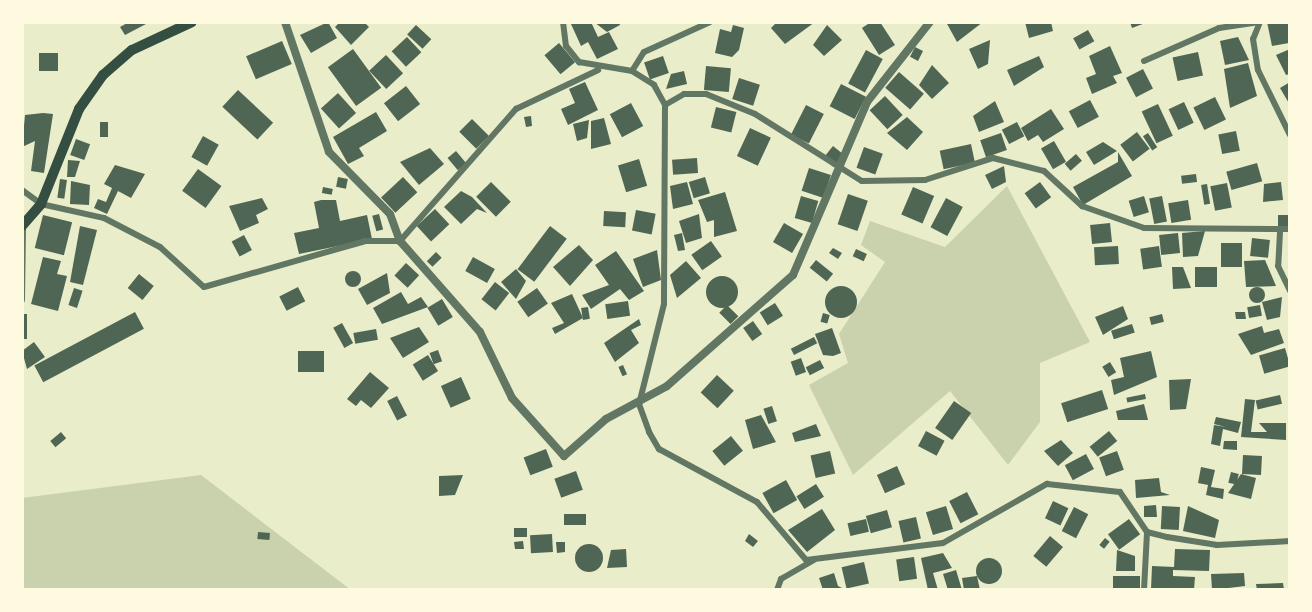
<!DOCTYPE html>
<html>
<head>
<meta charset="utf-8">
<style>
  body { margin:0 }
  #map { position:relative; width:1312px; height:612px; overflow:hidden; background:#e9edc9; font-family:Merriweather,serif }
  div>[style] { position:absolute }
  .green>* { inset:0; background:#cad2ad }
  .building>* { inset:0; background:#4f6655; transform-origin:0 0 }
  .round { border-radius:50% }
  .minor>* { height:6px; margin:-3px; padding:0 3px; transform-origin:3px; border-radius:3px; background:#617663 }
  .tertiary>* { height:8px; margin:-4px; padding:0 4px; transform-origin:4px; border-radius:4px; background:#617663 }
  .primary>* { height:10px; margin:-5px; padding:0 5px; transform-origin:5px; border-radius:5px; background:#344e41 }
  span { translate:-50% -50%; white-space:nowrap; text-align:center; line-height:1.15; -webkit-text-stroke:8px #fefae0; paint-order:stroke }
  .frame { position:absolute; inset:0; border:24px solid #fefae0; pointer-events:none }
</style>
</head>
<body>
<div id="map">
  <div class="green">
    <i style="clip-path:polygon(1007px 186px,1090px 342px,1040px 363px,1040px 422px,1008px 465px,950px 391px,853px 475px,809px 385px,848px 363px,839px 334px,885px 262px,861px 245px,870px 221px,945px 247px)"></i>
    <i style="clip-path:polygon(201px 475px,351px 590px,22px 590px,22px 498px)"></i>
  </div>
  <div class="building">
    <i style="clip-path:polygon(129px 22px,144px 22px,146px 24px,125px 35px,120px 27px)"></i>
    <i style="clip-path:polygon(328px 22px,337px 38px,311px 53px,300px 35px)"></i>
    <i style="clip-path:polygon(340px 22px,364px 22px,369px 27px,351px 45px,335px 27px)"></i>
    <i style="clip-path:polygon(591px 22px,598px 37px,609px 32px,618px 49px,597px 59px,588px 42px,581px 46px,571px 24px)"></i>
    <i style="clip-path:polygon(594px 22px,619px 22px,620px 25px,607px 32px)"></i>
    <i style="clip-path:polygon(777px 22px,815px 22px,785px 44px,771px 28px)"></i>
    <i style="clip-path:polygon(871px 22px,880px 22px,895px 45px,879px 55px,862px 28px)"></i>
    <i style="clip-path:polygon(946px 22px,983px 22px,957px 42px)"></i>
    <i style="clip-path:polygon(1025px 22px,1051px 22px,1053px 31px,1029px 38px)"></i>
    <i style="clip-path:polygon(1130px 22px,1148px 22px,1132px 28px)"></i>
    <i style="clip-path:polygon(1267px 22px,1290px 22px,1289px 43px,1272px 46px)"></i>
    <i style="left:416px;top:25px;width:21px;height:13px;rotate:43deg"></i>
    <i style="clip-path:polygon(733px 25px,744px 28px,739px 50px,732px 57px,715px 53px,720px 29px,731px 32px)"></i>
    <i style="clip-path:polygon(827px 25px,842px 40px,824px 56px,813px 45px)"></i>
    <i style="left:1088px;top:30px;width:13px;height:17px;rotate:61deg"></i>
    <i style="left:407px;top:37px;width:21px;height:21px;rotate:47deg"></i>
    <i style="clip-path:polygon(1238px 37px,1249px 60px,1225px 65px,1220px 41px)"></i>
    <i style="clip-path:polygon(990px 40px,988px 64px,978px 69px,969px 49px)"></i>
    <i style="left:282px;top:41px;width:25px;height:39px;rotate:67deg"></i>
    <i style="left:559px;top:43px;width:25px;height:19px;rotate:50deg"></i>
    <i style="clip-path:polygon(1110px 46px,1122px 73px,1113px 76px,1117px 83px,1092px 94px,1086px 78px,1096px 74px,1089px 56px)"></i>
    <i style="left:915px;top:47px;width:9px;height:11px;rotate:27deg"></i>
    <i style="left:353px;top:49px;width:48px;height:31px;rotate:54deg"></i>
    <i style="clip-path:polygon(1290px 49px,1290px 74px,1286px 75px,1276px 55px)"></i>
    <i style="left:866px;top:50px;width:19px;height:38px;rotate:28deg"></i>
    <i style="left:1198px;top:52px;width:24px;height:26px;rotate:78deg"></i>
    <i style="left:39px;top:53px;width:19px;height:18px"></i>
    <i style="left:386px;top:55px;width:25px;height:23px;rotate:47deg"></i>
    <i style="left:663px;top:56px;width:18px;height:20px;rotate:71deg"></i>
    <i style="clip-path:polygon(1039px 56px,1044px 67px,1014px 86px,1007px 70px)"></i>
    <i style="clip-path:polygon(1248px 63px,1257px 96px,1230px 108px,1224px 69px)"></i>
    <i style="clip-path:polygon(932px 65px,949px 83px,932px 99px,919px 85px)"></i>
    <i style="left:706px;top:66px;width:25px;height:24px;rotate:5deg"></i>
    <i style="left:1143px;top:69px;width:22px;height:19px;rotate:63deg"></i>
    <i style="clip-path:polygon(684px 71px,687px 84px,666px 89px,671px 74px)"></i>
    <i style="left:899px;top:72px;width:33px;height:21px;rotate:41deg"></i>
    <i style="left:739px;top:78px;width:22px;height:22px;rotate:18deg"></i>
    <i style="clip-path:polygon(585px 82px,598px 110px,568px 125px,561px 109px,575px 103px,569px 89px)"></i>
    <i style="clip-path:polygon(1290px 82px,1290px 105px,1280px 88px)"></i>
    <i style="left:841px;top:84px;width:28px;height:25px;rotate:27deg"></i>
    <i style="left:406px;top:86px;width:23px;height:28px;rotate:52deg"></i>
    <i style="left:238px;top:90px;width:48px;height:23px;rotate:43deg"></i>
    <i style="left:338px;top:93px;width:27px;height:23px;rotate:48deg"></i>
    <i style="left:885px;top:96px;width:26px;height:21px;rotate:47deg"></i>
    <i style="left:1215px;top:97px;width:25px;height:24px;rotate:64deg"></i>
    <i style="left:1090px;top:100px;width:19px;height:24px;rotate:62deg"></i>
    <i style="clip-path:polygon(995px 101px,1004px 122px,979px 132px,973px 116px)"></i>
    <i style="left:1184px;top:102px;width:23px;height:17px;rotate:65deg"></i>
    <i style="left:631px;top:103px;width:26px;height:24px;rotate:62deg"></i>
    <i style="left:1158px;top:104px;width:35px;height:18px;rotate:65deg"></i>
    <i style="left:806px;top:105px;width:20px;height:33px;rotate:27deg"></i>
    <i style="left:716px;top:107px;width:21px;height:21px;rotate:14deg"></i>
    <i style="clip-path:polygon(1051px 109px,1064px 129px,1043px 142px,1038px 135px,1028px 141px,1021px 128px)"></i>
    <i style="clip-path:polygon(376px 112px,387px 131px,359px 148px,364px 156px,348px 164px,333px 137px)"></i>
    <i style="clip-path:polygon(43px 113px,53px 114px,44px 173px,31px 171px,35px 141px,22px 147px,25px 115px)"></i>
    <i style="clip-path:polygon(531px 116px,532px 126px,526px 127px,524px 117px)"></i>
    <i style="clip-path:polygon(907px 117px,923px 132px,907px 150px,887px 133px)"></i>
    <i style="clip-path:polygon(604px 118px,611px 144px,591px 149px,591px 121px)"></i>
    <i style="left:472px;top:119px;width:24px;height:18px;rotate:45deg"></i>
    <i style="clip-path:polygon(589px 120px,587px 138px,577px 141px,573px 124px)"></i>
    <i style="left:100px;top:122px;width:8px;height:15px"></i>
    <i style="left:1017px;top:122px;width:16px;height:17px;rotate:63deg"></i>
    <i style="left:750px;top:128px;width:23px;height:31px;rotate:25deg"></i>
    <i style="left:1236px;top:131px;width:20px;height:18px;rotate:79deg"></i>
    <i style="left:1137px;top:132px;width:21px;height:21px;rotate:53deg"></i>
    <i style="left:1001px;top:133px;width:18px;height:22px;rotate:71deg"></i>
    <i style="left:1148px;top:133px;width:17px;height:6px;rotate:57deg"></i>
    <i style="left:203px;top:136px;width:18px;height:24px;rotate:29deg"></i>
    <i style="left:76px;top:139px;width:15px;height:17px;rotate:20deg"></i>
    <i style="left:1054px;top:141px;width:24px;height:15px;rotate:60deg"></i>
    <i style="clip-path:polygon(1103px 142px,1117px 151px,1094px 165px,1086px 152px)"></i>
    <i style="left:971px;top:144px;width:19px;height:32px;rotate:78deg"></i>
    <i style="left:833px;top:146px;width:14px;height:16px;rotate:39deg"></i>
    <i style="left:864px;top:147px;width:20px;height:22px;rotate:20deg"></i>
    <i style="clip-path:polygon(430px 148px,444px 164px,419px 185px,400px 162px)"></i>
    <i style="left:456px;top:151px;width:16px;height:11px;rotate:50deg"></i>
    <i style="clip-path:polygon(1118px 152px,1132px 176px,1083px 205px,1073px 187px,1118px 162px)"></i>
    <i style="left:1076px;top:154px;width:9px;height:15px;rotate:49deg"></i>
    <i style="left:697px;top:158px;width:15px;height:25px;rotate:86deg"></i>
    <i style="left:639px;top:159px;width:28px;height:22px;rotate:73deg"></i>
    <i style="clip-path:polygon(68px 160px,80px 161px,75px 177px,67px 177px)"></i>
    <i style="left:1257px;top:163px;width:19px;height:32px;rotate:74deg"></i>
    <i style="clip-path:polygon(115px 165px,145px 174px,131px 198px,118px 191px,107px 214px,94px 208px,98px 199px,106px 202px,112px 188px,104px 184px)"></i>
    <i style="clip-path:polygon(1004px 166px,1006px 182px,992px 189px,985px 175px)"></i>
    <i style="left:809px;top:168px;width:23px;height:24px;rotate:18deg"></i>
    <i style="left:198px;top:169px;width:29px;height:27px;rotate:36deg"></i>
    <i style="left:1196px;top:174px;width:8px;height:15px;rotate:83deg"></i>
    <i style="left:338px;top:177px;width:10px;height:10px;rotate:11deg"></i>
    <i style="left:403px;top:177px;width:21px;height:30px;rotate:47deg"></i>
    <i style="left:705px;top:177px;width:17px;height:17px;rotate:73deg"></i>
    <i style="left:60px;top:179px;width:7px;height:19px;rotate:8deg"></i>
    <i style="clip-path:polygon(71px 181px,90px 185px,89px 205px,70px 204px)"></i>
    <i style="left:491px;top:182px;width:28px;height:21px;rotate:45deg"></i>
    <i style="clip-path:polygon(687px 182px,693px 204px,673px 209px,670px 186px)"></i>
    <i style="left:1040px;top:182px;width:19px;height:19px;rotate:54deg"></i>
    <i style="clip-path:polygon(1281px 182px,1283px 200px,1263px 202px,1264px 184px)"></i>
    <i style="left:1227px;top:183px;width:25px;height:17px;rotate:79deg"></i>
    <i style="left:1207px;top:184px;width:20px;height:6px;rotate:81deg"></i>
    <i style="left:323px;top:187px;width:10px;height:6px;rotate:11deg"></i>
    <i style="left:913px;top:187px;width:23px;height:30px;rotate:23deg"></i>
    <i style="clip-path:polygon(461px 191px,472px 197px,487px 213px,477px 209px,461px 224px,444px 207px)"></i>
    <i style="clip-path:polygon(725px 192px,737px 231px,714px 237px,714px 220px,707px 222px,698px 200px)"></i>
    <i style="left:848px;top:194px;width:21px;height:32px;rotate:19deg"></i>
    <i style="left:801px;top:196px;width:18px;height:23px;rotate:16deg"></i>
    <i style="left:1144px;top:196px;width:17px;height:16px;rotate:73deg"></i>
    <i style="left:1162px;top:196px;width:26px;height:13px;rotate:79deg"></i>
    <i style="clip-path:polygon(262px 198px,268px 209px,256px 215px,259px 223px,240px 231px,229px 206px)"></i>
    <i style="left:946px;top:198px;width:19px;height:33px;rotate:28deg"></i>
    <i style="clip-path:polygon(321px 200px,336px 200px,340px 221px,367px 215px,372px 239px,299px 254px,294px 233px,319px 228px,314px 202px)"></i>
    <i style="left:1188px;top:200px;width:20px;height:20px;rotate:81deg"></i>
    <i style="left:435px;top:209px;width:21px;height:25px;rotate:47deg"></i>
    <i style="left:636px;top:210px;width:20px;height:21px;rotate:11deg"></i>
    <i style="left:604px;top:211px;width:22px;height:15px;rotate:3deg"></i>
    <i style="left:379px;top:214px;width:16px;height:7px;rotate:75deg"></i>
    <i style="clip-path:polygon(699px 214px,702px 238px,686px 243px,679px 221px)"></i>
    <i style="left:43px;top:215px;width:30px;height:34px;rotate:14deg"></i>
    <i style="left:1278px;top:215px;width:12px;height:14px"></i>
    <i style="left:784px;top:223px;width:22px;height:22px;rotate:30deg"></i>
    <i style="left:1110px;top:223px;width:19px;height:20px;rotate:84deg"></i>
    <i style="clip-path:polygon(80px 226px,97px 230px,83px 285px,70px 282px)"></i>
    <i style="left:550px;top:226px;width:21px;height:54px;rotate:37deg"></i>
    <i style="clip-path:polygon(1205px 231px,1198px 256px,1183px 257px,1182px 233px)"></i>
    <i style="clip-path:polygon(682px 233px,685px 250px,678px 251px,674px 235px)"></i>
    <i style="left:1178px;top:233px;width:20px;height:19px;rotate:84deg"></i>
    <i style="left:244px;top:235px;width:17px;height:14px;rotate:62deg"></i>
    <i style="left:1252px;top:238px;width:18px;height:18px;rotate:6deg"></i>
    <i style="left:711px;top:241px;width:19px;height:24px;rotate:55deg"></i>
    <i style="left:1221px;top:243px;width:21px;height:24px"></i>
    <i style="clip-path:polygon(579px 245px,593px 260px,570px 286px,553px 267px)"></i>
    <i style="left:1118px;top:246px;width:18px;height:24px;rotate:87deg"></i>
    <i style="left:1159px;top:246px;width:21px;height:19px;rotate:82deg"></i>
    <i style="clip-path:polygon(833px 248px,842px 253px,838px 259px,829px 253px)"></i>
    <i style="left:856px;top:249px;width:12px;height:8px;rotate:24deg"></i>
    <i style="clip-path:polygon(657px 250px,661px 280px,643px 287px,633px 259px)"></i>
    <i style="clip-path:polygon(616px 251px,644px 291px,629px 300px,620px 289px,591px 309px,582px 295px,609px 285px,595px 265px)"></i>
    <i style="left:436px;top:252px;width:8px;height:13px;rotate:45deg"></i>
    <i style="clip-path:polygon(43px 257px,61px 261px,57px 274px,67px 276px,58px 311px,31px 304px)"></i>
    <i style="left:473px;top:257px;width:25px;height:16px;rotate:29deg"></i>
    <i style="left:816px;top:260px;width:22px;height:10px;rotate:39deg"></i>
    <i style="clip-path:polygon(1265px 260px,1276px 286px,1246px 287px,1244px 261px)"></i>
    <i style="clip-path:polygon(686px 261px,701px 278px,677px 298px,670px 275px)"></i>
    <i style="left:406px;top:263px;width:18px;height:17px;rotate:43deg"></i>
    <i style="clip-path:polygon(1172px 267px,1183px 267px,1191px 288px,1173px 289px)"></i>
    <i style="left:1195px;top:267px;width:22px;height:20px"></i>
    <i style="clip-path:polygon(516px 269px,526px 281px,516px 299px,501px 282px)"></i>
    <i class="round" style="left:345px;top:271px;width:16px;height:16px"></i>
    <i style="clip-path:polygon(387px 273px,390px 293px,367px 305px,358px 289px)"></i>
    <i style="left:139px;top:274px;width:19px;height:18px;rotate:39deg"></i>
    <i class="round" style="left:706px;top:276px;width:32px;height:32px"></i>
    <i style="left:495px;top:282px;width:18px;height:22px;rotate:38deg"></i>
    <i class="round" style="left:825px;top:286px;width:32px;height:32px"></i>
    <i class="round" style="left:1249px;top:287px;width:16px;height:16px"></i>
    <i style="left:298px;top:287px;width:16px;height:21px;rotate:63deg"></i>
    <i style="left:74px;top:288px;width:9px;height:18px;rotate:18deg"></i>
    <i style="left:537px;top:288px;width:19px;height:24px;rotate:55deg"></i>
    <i style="clip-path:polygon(401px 292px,408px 304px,421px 297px,428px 307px,382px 324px,373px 308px)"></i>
    <i style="clip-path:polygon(572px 294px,583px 318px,555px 334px,552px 328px,564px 323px,551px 303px)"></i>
    <i style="clip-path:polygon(1282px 297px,1280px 317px,1267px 320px,1262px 302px)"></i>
    <i style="left:442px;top:299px;width:21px;height:17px;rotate:59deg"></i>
    <i style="left:628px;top:301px;width:15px;height:23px;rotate:82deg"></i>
    <i style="left:775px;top:303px;width:15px;height:18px;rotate:58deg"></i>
    <i style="left:727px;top:305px;width:16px;height:11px;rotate:45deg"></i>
    <i style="left:1260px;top:305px;width:11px;height:13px;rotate:80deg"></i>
    <i style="clip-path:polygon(1123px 306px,1128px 319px,1103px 335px,1095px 317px)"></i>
    <i style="left:588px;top:307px;width:12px;height:7px;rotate:81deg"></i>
    <i style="left:135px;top:312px;width:19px;height:114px;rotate:62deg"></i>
    <i style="clip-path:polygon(1235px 312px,1245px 312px,1246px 319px,1236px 319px)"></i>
    <i style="left:823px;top:313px;width:7px;height:9px;rotate:16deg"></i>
    <i style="left:22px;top:314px;width:5px;height:25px"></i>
    <i style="left:1162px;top:314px;width:8px;height:13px;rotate:76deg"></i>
    <i style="clip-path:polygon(639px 319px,641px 325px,631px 330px,639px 343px,615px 362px,604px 343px)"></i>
    <i style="left:753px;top:321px;width:16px;height:12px;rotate:55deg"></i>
    <i style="left:342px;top:323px;width:23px;height:10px;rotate:61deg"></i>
    <i style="left:1132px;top:324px;width:9px;height:22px;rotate:72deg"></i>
    <i style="clip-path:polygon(1262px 326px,1264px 333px,1279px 329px,1284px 343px,1251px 355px,1238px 334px)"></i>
    <i style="clip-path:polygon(419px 327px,429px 342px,403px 358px,390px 338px)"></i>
    <i style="clip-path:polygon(832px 328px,841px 353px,833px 356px,823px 355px,815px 334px)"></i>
    <i style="left:376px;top:329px;width:11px;height:23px;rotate:80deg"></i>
    <i style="left:814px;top:337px;width:7px;height:26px;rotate:63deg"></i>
    <i style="clip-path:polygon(34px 342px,45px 357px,27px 369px,22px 351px)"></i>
    <i style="left:1285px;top:348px;width:19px;height:27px;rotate:74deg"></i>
    <i style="left:438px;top:350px;width:12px;height:9px;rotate:70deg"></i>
    <i style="left:298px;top:351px;width:26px;height:21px"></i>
    <i style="clip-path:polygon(1151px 351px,1157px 377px,1114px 395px,1111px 380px,1124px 377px,1120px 358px)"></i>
    <i style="left:428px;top:355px;width:19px;height:18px;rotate:58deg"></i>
    <i style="left:801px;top:358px;width:15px;height:11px;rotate:70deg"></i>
    <i style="left:820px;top:360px;width:9px;height:16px;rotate:63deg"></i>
    <i style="left:1110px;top:362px;width:12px;height:9px;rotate:59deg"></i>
    <i style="left:623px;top:365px;width:10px;height:5px;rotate:66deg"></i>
    <i style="clip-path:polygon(370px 372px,389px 388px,371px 408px,361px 400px,356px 406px,347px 399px)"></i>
    <i style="left:717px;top:375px;width:23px;height:24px;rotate:43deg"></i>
    <i style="left:461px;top:377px;width:24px;height:22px;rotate:66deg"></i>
    <i style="clip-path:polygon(1191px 379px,1186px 409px,1170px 410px,1169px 380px)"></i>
    <i style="left:1102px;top:390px;width:20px;height:43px;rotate:72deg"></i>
    <i style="left:1145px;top:394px;width:5px;height:19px;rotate:79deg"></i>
    <i style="left:1280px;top:395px;width:9px;height:25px;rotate:77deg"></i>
    <i style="left:397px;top:396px;width:22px;height:11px;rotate:63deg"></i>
    <i style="clip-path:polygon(1245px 399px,1255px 400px,1251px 432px,1267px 432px,1259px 423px,1286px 423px,1286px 440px,1241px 437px)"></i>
    <i style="left:954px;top:401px;width:21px;height:33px;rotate:35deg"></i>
    <i style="clip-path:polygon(1144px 404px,1148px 420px,1118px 420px,1116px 411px)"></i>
    <i style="left:772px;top:406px;width:16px;height:9px;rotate:72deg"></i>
    <i style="clip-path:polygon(761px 415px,776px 442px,753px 449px,745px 420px)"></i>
    <i style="clip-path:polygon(1216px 417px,1241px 422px,1238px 433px,1223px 429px,1220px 446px,1211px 444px,1214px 425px,1226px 427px,1214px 424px)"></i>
    <i style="clip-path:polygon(816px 424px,821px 436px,795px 442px,792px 433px)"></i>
    <i style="left:926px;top:431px;width:21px;height:17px;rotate:28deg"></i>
    <i style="left:1109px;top:431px;width:13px;height:25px;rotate:51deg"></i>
    <i style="left:61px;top:432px;width:8px;height:14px;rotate:50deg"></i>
    <i style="left:731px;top:436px;width:19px;height:24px;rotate:51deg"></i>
    <i style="clip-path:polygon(1061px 440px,1073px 453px,1058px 466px,1044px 451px)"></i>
    <i style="clip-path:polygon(1224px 441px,1237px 441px,1237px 450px,1223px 449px)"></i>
    <i style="left:546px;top:449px;width:19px;height:24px;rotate:69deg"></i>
    <i style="left:830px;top:451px;width:23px;height:20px;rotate:77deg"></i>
    <i style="left:1117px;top:451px;width:20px;height:19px;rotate:70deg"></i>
    <i style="left:1086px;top:454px;width:17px;height:24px;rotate:62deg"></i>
    <i style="left:1243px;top:455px;width:19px;height:19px;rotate:3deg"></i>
    <i style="left:897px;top:466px;width:20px;height:22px;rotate:66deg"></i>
    <i style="clip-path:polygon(1201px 467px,1215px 470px,1211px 487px,1224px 489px,1223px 499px,1206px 495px,1208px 485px,1198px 483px)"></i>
    <i style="left:576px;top:471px;width:20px;height:23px;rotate:70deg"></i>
    <i style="left:1231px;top:472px;width:8px;height:11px;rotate:14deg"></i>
    <i style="clip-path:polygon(1241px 474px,1256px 478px,1251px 499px,1228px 493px)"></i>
    <i style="clip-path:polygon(463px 475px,455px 495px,439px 496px,439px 476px)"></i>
    <i style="clip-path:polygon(1159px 478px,1161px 492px,1170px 495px,1136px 498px,1135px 480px)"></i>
    <i style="left:786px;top:480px;width:23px;height:27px;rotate:61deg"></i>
    <i style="left:816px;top:484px;width:15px;height:23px;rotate:58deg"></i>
    <i style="left:967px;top:492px;width:25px;height:20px;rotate:63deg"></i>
    <i style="left:1053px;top:501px;width:17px;height:19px;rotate:25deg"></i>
    <i style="clip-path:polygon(1156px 505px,1157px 517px,1144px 517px,1144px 506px)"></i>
    <i style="left:946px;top:506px;width:24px;height:21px;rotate:73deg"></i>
    <i style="left:1162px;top:506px;width:18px;height:23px;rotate:3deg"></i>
    <i style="clip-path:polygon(1188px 506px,1219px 520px,1215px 538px,1183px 531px)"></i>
    <i style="left:1074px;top:507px;width:16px;height:27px;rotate:27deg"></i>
    <i style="clip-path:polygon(822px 509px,835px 530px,807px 552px,788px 530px)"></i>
    <i style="left:887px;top:510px;width:18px;height:22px;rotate:74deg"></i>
    <i style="left:586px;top:514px;width:11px;height:22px;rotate:90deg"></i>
    <i style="left:916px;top:517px;width:22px;height:18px;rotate:77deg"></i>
    <i style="left:866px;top:519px;width:13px;height:19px;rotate:77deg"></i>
    <i style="left:1129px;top:519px;width:19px;height:26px;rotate:54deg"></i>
    <i style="left:514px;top:528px;width:13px;height:9px"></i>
    <i style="left:258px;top:532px;width:12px;height:7px;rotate:5deg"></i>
    <i style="left:552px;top:534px;width:18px;height:22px;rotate:87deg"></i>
    <i style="clip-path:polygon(749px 534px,758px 541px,753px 547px,745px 541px)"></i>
    <i style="left:1050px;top:536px;width:17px;height:26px;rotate:40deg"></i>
    <i style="left:1105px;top:538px;width:6px;height:9px;rotate:39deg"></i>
    <i style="clip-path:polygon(523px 541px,524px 549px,515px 549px,514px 542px)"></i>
    <i style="clip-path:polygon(556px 542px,565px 542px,565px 552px,557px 553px)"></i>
    <i class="round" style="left:575px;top:544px;width:28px;height:28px"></i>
    <i style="clip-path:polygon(626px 549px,627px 567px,607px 568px,611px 550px)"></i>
    <i style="clip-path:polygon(1175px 549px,1210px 550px,1209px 571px,1173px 570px,1173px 576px,1195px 577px,1194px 590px,1151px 589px,1152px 566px,1174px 567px)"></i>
    <i style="clip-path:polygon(1117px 550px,1135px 556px,1135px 571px,1116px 571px)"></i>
    <i style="clip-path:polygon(943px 553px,952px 568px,933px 573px,938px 590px,928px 590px,921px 558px)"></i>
    <i style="left:914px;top:557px;width:22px;height:18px;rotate:82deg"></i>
    <i class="round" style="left:976px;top:558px;width:26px;height:26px"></i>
    <i style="left:864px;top:562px;width:22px;height:23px;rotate:77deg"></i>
    <i style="clip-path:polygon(956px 570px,962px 590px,948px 590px,943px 574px)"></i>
    <i style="clip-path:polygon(834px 573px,838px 586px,846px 590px,823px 590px,819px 578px)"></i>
    <i style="clip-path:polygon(1244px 573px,1245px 586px,1212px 590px,1211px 574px)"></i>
    <i style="clip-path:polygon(977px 576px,980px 590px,964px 590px,962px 578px)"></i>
    <i style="left:1113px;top:576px;width:27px;height:14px"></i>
    <i style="clip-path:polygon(1283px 583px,1284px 590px,1257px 590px,1256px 584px)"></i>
  </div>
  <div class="minor">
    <i style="left:563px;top:22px;width:24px;rotate:83deg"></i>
    <i style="left:566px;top:46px;width:21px;rotate:51deg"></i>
    <i style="left:579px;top:62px;width:54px;rotate:9.6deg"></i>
    <i style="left:632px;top:71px;width:26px;rotate:32deg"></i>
    <i style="left:654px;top:85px;width:23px;rotate:61deg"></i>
    <i style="left:665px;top:105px;width:199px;rotate:90.3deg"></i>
    <i style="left:664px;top:304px;width:103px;rotate:104deg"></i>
    <i style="left:639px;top:404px;width:30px;rotate:70deg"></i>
    <i style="left:649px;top:432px;width:20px;rotate:60deg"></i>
    <i style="left:659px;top:449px;width:111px;rotate:28.4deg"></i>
    <i style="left:757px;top:502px;width:76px;rotate:49.8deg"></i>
    <i style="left:806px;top:560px;width:138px;rotate:-7.1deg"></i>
    <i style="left:943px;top:543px;width:120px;rotate:-29.6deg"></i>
    <i style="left:1047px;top:484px;width:73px;rotate:6.3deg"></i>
    <i style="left:1120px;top:492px;width:48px;rotate:56deg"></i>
    <i style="left:1147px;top:532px;width:21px;rotate:14deg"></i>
    <i style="left:1167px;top:537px;width:51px;rotate:9.1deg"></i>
    <i style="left:1217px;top:545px;width:73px;rotate:-3.1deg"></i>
    <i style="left:1260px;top:22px;width:18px;rotate:112deg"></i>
    <i style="left:1253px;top:39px;width:31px;rotate:81deg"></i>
    <i style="left:1258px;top:70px;width:72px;rotate:63.8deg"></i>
    <i style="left:1144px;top:61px;width:82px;rotate:-23.7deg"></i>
    <i style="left:1219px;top:28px;width:41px;rotate:-8.3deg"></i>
    <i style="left:632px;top:71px;width:22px;rotate:-58deg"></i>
    <i style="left:644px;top:52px;width:72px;rotate:-24.4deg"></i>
    <i style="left:665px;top:105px;width:22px;rotate:-30deg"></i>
    <i style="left:684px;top:94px;width:22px"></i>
    <i style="left:706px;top:94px;width:53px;rotate:22.2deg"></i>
    <i style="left:755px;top:114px;width:126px;rotate:32.1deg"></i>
    <i style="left:862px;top:181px;width:63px;rotate:-0.9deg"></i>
    <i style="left:925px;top:180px;width:71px;rotate:-17.9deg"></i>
    <i style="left:993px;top:158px;width:53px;rotate:14.3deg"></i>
    <i style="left:1044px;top:171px;width:52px;rotate:42.6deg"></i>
    <i style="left:1082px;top:206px;width:66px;rotate:19.5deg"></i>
    <i style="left:1144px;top:228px;width:146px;rotate:0.4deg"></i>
    <i style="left:22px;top:190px;width:24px;rotate:36deg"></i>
    <i style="left:41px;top:204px;width:65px;rotate:12.5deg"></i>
    <i style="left:104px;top:218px;width:63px;rotate:27.4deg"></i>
    <i style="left:160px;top:247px;width:59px;rotate:42.3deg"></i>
    <i style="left:204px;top:287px;width:167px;rotate:-15.9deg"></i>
    <i style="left:365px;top:241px;width:35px"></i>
    <i style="left:400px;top:241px;width:176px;rotate:-48.7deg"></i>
    <i style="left:516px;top:109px;width:91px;rotate:-25.4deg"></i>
    <i style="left:1280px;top:232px;width:34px;rotate:93deg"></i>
    <i style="left:1278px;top:266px;width:28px;rotate:64deg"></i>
    <i style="left:22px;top:300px;width:75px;rotate:-89.2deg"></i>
    <i style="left:777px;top:590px;width:12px;rotate:-70deg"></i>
    <i style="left:781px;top:579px;width:38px;rotate:-30deg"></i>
    <i style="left:1144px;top:590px;width:58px;rotate:-87deg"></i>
  </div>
  <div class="tertiary">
    <i style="left:285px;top:22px;width:137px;rotate:71.3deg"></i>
    <i style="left:329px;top:152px;width:87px;rotate:45.5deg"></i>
    <i style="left:390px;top:214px;width:29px;rotate:70deg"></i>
    <i style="left:400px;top:241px;width:121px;rotate:48.7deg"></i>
    <i style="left:480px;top:332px;width:73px;rotate:64.1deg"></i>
    <i style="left:512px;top:398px;width:78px;rotate:48.1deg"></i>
    <i style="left:564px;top:456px;width:56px;rotate:-41.4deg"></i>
    <i style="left:606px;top:419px;width:69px;rotate:-28.4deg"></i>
    <i style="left:667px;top:386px;width:168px;rotate:-41.4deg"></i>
    <i style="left:793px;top:275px;width:188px;rotate:-66.8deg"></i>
    <i style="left:867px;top:102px;width:102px;rotate:-51.8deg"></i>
  </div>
  <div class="primary">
    <i style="left:22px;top:226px;width:29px;rotate:-49deg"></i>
    <i style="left:41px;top:204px;width:102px;rotate:-68.2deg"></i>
    <i style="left:79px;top:109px;width:42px;rotate:-54.8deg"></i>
    <i style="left:103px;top:75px;width:38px;rotate:-41deg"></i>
    <i style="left:132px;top:50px;width:66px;rotate:-25deg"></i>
  </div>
  <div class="frame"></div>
</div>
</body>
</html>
